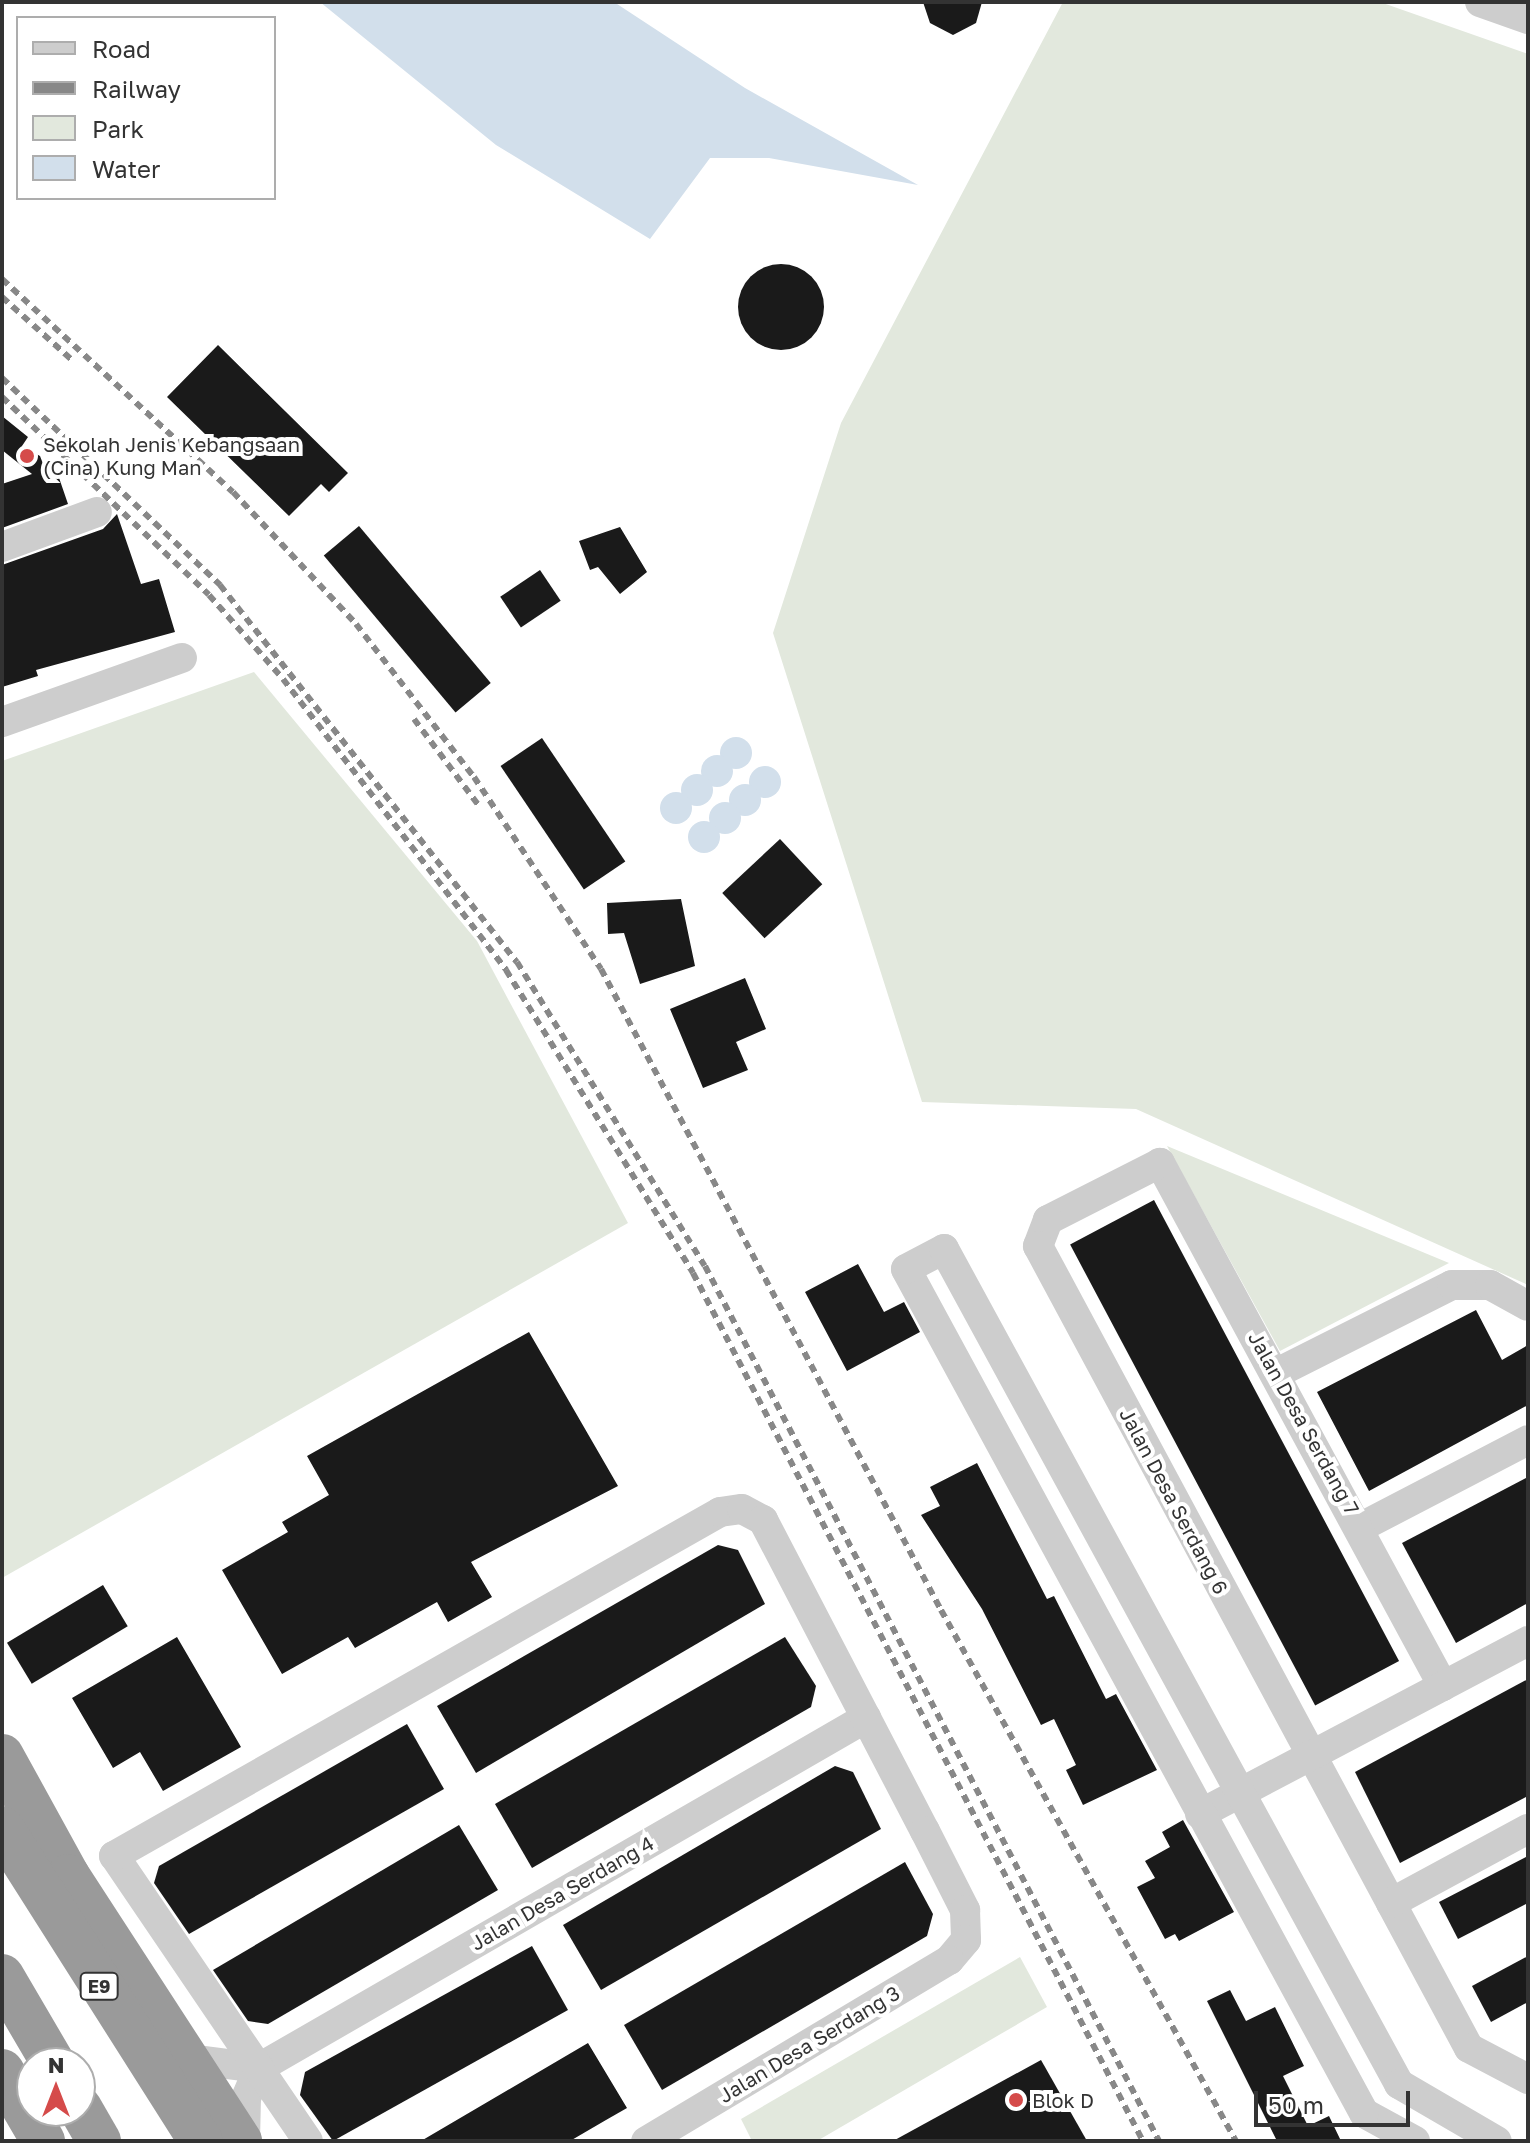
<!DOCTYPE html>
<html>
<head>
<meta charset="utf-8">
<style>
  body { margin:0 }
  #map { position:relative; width:1530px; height:2143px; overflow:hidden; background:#fff; font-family:"Golos Text",sans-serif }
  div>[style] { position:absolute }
  .green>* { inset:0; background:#e2e8dd }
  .water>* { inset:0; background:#d2dfeb }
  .round { border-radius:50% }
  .building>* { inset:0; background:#1a1a1a; transform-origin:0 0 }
  .minor>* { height:30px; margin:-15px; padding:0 15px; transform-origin:15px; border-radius:15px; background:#cdcdcd }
  .highway>* { height:44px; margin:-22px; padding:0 22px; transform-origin:22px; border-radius:22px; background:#9a9a9a }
  .rail>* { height:6px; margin-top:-3px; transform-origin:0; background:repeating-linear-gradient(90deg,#888 0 8px,transparent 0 14px) }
  .dots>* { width:22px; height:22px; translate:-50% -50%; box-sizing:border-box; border:4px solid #fff; border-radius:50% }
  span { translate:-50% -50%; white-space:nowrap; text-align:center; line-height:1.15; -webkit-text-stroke:8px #fff; paint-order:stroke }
  .shield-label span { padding:2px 6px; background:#fff; border:2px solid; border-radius:6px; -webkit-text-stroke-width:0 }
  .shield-label { font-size:18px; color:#333; font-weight:700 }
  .poi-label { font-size:20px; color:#333 }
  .left { translate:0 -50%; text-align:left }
  .street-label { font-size:20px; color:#333 }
  .frame { position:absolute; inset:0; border:4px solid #333; pointer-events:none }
  .legend { position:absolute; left:16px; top:16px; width:260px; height:184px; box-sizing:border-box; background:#fff; border:2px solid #adadad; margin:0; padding:10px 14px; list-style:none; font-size:24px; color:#333 }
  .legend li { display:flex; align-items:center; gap:16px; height:40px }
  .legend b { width:40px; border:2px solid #adadad }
  .north { position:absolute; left:16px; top:2047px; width:80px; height:80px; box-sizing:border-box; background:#fff; border:2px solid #adadad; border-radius:50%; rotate:0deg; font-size:22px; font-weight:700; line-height:32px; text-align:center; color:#333 }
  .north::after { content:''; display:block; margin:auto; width:28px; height:36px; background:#d54b4a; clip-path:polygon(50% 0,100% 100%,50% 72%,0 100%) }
  .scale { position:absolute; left:1254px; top:2091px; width:156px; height:36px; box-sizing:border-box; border:4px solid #333; border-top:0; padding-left:10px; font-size:24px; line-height:28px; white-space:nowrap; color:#333; -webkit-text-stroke:6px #fff; paint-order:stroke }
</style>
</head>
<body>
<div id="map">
  <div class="green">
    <i style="clip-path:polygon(1063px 2px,1380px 2px,1528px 54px,1528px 1285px,1136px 1109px,922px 1102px,773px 633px,841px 423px)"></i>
    <i style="clip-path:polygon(254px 672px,477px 941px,628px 1223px,2px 1578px,2px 761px)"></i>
    <i style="clip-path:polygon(1167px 1146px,1449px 1263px,1280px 1351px)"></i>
    <i style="clip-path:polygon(1020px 1957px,1047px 2007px,817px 2141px,752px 2141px,741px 2119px)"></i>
  </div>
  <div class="water">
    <i style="clip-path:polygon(320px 2px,614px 2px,745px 88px,918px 185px,769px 158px,710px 158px,650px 239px,496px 145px)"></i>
    <i class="round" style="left:720px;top:737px;width:32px;height:32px"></i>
    <i class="round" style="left:701px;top:755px;width:32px;height:32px"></i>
    <i class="round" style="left:749px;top:766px;width:32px;height:32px"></i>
    <i class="round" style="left:681px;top:774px;width:32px;height:32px"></i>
    <i class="round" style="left:729px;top:784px;width:32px;height:32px"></i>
    <i class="round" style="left:660px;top:792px;width:32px;height:32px"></i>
    <i class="round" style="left:709px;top:802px;width:32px;height:32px"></i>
    <i class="round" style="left:688px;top:821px;width:32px;height:32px"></i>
  </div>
  <div class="building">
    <i style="clip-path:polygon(923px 2px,982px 2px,976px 23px,953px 35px,930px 23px)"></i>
    <i class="round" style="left:738px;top:264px;width:86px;height:86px"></i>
    <i style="clip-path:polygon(218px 345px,348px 473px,329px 492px,321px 484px,289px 516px,167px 397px)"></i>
    <i style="clip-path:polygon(2px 416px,28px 437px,22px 446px,40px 456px,45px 469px,55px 466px,68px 504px,2px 528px,2px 484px,32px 474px,2px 450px)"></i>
    <i style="clip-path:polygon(117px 514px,141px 584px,159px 579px,175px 632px,36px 670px,38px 676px,2px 687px,2px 565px,103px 529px)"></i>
    <i style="left:359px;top:526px;width:205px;height:46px;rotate:50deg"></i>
    <i style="clip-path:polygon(620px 527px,647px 572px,620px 594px,598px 567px,590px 570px,579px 541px)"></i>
    <i style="left:540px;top:570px;width:37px;height:48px;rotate:56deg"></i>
    <i style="left:542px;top:738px;width:149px;height:50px;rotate:56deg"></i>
    <i style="left:780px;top:839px;width:62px;height:79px;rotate:47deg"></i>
    <i style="clip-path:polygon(681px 899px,695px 966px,640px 984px,624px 933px,608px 934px,607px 903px)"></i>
    <i style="clip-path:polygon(745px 978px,766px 1029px,736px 1042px,748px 1070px,703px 1088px,670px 1009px)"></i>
    <i style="left:1154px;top:1200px;width:522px;height:95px;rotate:62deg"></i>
    <i style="clip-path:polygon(858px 1264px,884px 1312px,904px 1302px,920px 1332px,847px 1371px,805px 1292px)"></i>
    <i style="clip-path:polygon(1476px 1310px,1502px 1360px,1528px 1345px,1528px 1405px,1369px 1491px,1317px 1392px)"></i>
    <i style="clip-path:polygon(529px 1332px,618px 1486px,471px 1562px,492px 1597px,448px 1622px,437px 1602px,355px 1648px,348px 1637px,282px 1674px,222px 1570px,288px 1532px,282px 1522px,329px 1495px,307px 1456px)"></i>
    <i style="clip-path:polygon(977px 1463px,1047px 1599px,1054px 1596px,1106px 1699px,1116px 1694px,1157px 1770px,1083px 1805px,1066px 1770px,1076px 1765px,1054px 1719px,1041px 1725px,982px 1609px,921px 1515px,940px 1506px,930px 1487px)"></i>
    <i style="clip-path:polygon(1528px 1477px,1528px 1603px,1456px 1643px,1402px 1543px)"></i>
    <i style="clip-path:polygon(718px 1545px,738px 1550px,765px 1604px,476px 1773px,437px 1706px)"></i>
    <i style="left:103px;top:1585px;width:48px;height:112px;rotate:59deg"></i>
    <i style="clip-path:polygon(177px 1637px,241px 1747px,163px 1791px,140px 1752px,113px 1768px,72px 1698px)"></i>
    <i style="clip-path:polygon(785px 1637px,816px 1686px,811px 1707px,532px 1868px,495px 1804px)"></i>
    <i style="clip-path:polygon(1528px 1679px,1528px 1796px,1400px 1863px,1355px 1772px)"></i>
    <i style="clip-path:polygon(407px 1724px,444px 1789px,189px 1934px,154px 1883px,159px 1866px)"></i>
    <i style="clip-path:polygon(835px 1766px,853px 1772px,881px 1829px,601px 1990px,563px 1925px)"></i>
    <i style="clip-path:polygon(1183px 1820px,1234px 1912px,1179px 1941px,1175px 1934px,1165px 1939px,1137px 1887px,1155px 1878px,1145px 1861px,1170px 1847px,1162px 1832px)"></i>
    <i style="clip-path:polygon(459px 1825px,498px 1890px,268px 2024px,248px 2021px,213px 1970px)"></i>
    <i style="clip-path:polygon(1528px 1856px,1528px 1903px,1458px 1939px,1439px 1902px)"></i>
    <i style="clip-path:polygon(905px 1862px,933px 1914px,927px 1936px,662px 2090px,624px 2025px)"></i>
    <i style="clip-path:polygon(532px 1946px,568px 2010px,333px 2141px,300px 2095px,305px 2072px)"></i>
    <i style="clip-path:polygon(1528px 1956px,1528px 2002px,1491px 2022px,1472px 1986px)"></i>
    <i style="clip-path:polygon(1230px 1990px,1246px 2021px,1275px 2007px,1304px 2066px,1283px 2076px,1308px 2126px,1329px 2116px,1341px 2141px,1277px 2141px,1207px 2001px)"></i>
    <i style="clip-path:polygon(588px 2043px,627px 2108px,606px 2120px,570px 2141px,421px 2141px)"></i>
    <i style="clip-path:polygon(1041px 2060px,1087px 2141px,893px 2141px)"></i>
  </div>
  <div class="minor">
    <i style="left:1480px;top:2px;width:51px;rotate:19.5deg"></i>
    <i style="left:2px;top:547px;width:101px;rotate:-20.2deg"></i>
    <i style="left:2px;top:722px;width:191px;rotate:-19.6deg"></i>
    <i style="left:1277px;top:1373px;width:196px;rotate:-26.7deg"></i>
    <i style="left:1452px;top:1285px;width:38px"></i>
    <i style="left:1490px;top:1285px;width:43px;rotate:28.9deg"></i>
    <i style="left:1361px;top:1527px;width:188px;rotate:-27.5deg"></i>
    <i style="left:1443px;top:1686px;width:595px;rotate:-118.42deg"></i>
    <i style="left:1160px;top:1163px;width:126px;rotate:153deg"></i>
    <i style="left:1048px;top:1220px;width:28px;rotate:111deg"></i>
    <i style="left:1038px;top:1246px;width:910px;rotate:61.75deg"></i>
    <i style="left:1469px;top:2048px;width:67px;rotate:27.7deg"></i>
    <i style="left:1200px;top:1814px;width:371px;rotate:-27.8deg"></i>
    <i style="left:1391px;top:1903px;width:156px;rotate:-28.4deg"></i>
    <i style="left:188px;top:2059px;width:72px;rotate:7.2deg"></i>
    <i style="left:259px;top:2068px;width:701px;rotate:-29.97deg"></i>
    <i style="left:245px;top:2141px;width:43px;rotate:-88.7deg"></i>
    <i style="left:246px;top:2098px;width:33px;rotate:-67deg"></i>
    <i style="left:308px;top:2141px;width:345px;rotate:-124.2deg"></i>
    <i style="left:114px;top:1856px;width:697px;rotate:-29.58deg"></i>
    <i style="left:720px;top:1512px;width:22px;rotate:-8deg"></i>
    <i style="left:742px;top:1509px;width:24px;rotate:28deg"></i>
    <i style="left:763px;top:1520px;width:351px;rotate:62.5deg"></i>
    <i style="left:925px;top:1831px;width:89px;rotate:63.1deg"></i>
    <i style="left:965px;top:1910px;width:30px;rotate:88deg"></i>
    <i style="left:966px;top:1940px;width:26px;rotate:130deg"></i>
    <i style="left:949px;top:1960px;width:353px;rotate:149.1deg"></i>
    <i style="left:1415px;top:2141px;width:58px;rotate:-151.2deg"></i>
    <i style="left:1364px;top:2113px;width:960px;rotate:-118.49deg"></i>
    <i style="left:906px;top:1269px;width:43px;rotate:-27.8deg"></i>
    <i style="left:944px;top:1249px;width:951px;rotate:61.41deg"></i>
    <i style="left:1399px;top:2084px;width:113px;rotate:30.2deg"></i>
  </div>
  <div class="highway">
    <i style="left:2px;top:1756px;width:137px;rotate:61.2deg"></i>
    <i style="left:68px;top:1876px;width:316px;rotate:57deg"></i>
    <i style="left:2px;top:1828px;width:371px;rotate:57.6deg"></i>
    <i style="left:2px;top:1976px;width:101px;rotate:59.6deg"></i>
    <i style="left:2px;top:2071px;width:81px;rotate:59.6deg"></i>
    <i style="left:80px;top:2108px;width:38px;rotate:60deg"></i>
  </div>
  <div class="rail">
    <i style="left:2px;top:279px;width:314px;rotate:42.7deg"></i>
    <i style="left:233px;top:492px;width:180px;rotate:47deg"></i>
    <i style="left:356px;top:624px;width:193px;rotate:52.4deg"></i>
    <i style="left:474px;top:777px;width:230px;rotate:56.5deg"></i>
    <i style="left:601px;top:969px;width:726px;rotate:62.06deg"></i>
    <i style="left:941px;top:1610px;width:607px;rotate:60.95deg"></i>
    <i style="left:2px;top:297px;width:96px;rotate:42deg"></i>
    <i style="left:2px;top:378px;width:301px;rotate:43.5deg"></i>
    <i style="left:220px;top:585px;width:480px;rotate:51.8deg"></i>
    <i style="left:517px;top:962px;width:357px;rotate:58.3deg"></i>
    <i style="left:705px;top:1266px;width:986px;rotate:62.58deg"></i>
    <i style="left:2px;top:397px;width:286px;rotate:43.7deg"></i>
    <i style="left:209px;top:595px;width:112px;rotate:48.6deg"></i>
    <i style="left:283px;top:679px;width:367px;rotate:52.5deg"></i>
    <i style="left:506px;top:970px;width:356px;rotate:58.3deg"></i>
    <i style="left:693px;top:1273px;width:978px;rotate:62.6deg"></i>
    <i style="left:414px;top:719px;width:109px;rotate:53.2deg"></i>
  </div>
  <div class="dots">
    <i style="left:27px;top:456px;background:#d54b4a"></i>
    <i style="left:1016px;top:2100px;background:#d54b4a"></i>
  </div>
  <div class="shield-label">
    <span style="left:99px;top:1986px">E9</span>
  </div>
  <div class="poi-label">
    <span class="left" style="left:43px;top:456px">Sekolah Jenis Kebangsaan<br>(Cina) Kung Man</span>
    <span class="left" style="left:1032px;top:2100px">Blok D</span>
  </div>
  <div class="street-label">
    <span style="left:1304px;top:1423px;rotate:61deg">Jalan Desa Serdang 7</span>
    <span style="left:1174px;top:1501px;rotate:62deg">Jalan Desa Serdang 6</span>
    <span style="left:562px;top:1893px;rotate:-30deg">Jalan Desa Serdang 4</span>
    <span style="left:809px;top:2044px;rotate:-31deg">Jalan Desa Serdang 3</span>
  </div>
  <div class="frame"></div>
  <ul class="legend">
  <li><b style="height:10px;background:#cdcdcd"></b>Road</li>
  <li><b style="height:10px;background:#888"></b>Railway</li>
  <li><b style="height:22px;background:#e2e8dd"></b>Park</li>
  <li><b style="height:22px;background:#d2dfeb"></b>Water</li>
  </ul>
  <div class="north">N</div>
  <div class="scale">50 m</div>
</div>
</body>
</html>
